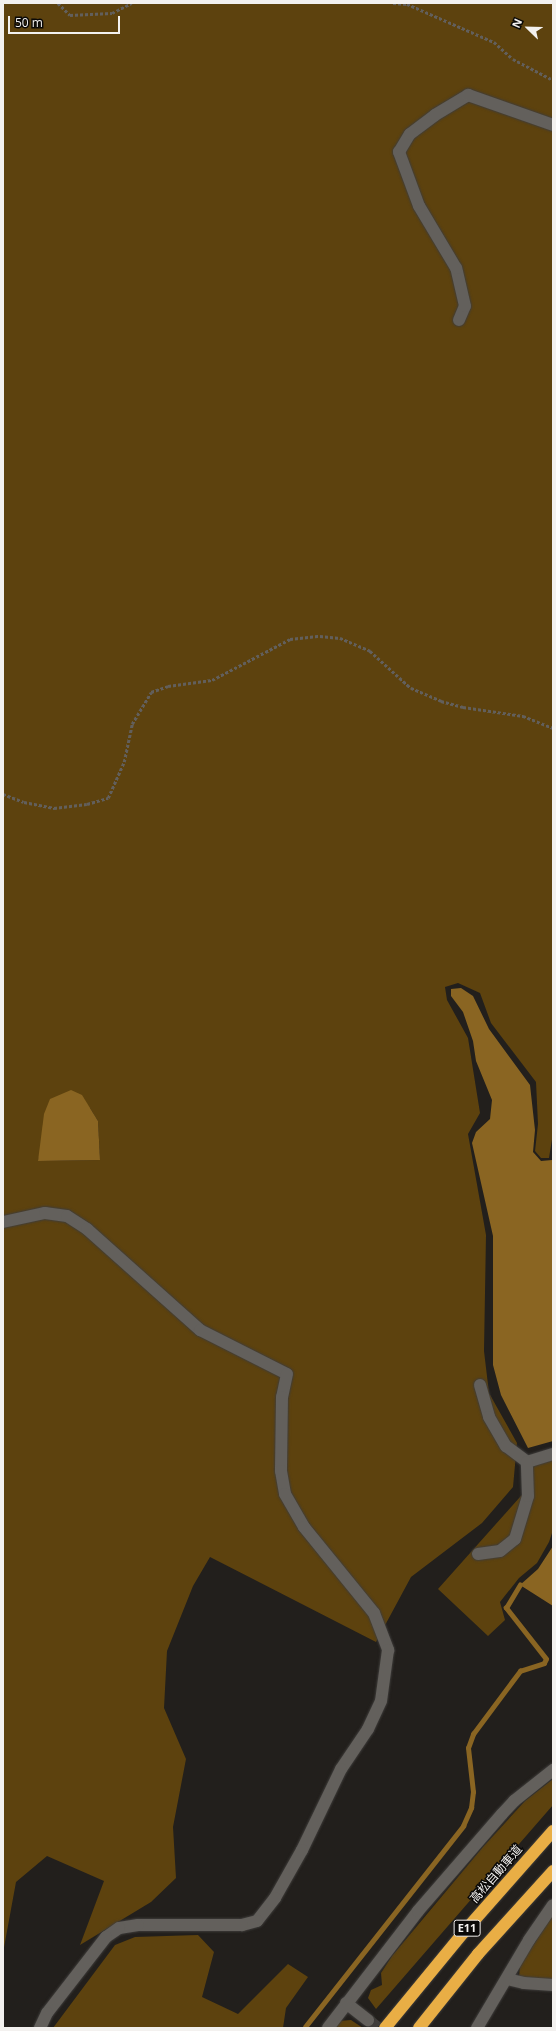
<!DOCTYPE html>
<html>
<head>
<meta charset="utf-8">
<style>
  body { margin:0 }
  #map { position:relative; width:556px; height:2031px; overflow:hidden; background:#221f1c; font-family:"Open Sans","Noto Sans JP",sans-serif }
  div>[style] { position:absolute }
  .forest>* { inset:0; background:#5d420e }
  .water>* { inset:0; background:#8a6522 }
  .stream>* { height:4.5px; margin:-2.25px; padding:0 2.25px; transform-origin:2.25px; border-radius:2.25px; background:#8a6522 }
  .street-tunnel>* { height:12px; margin-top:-6px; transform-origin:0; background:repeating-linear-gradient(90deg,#413e3c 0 12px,transparent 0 18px) }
  .path>* { height:2.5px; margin-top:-1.25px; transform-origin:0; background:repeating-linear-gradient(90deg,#625f5c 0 3px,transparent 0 5px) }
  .roads { filter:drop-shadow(0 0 1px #3e3c3a) drop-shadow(0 0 1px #3e3c3a) }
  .street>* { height:12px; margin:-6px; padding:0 6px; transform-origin:6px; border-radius:6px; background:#63605c }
  .highway>* { height:12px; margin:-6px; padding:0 6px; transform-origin:6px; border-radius:6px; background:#e9ae45 }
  span { translate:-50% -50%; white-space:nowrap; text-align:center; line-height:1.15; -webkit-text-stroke:3px #0a0908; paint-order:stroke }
  .shield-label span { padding:1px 3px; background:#0a0908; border:1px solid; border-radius:3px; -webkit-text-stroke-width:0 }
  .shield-label { font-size:11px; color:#f3f1ef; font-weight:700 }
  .street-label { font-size:12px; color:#f3f1ef }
  .frame { position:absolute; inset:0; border:4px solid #f3f1ef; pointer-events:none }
  .north { position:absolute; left:508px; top:8px; width:40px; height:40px; -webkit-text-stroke:3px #0a0908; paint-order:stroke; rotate:293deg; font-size:11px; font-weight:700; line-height:16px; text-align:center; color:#f3f1ef }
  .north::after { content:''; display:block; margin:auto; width:14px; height:18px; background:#f3f1ef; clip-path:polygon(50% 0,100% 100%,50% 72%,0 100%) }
  .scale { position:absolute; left:8px; top:16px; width:112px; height:18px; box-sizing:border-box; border:2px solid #f3f1ef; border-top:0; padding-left:5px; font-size:12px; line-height:14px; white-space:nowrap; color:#f3f1ef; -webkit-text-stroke:3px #0a0908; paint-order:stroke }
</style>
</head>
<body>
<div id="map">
  <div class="forest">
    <i style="clip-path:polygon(evenodd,3px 3px,553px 3px,553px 1133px,549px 1158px,541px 1158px,535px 1151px,538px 1124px,536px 1082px,491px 1023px,480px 993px,458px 983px,445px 987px,447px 1000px,468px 1038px,480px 1113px,468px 1134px,486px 1235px,484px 1351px,489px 1393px,517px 1443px,513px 1487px,482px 1523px,411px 1577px,376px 1642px,210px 1557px,193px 1586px,167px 1651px,164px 1708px,186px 1759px,173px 1827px,176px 1878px,151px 1902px,80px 1945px,104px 1881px,47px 1856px,16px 1882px,3px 1953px,3px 3px,90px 1108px,98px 1121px,100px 1160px,38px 1161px,42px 1143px,90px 1108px)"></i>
    <i style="clip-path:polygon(553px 1460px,553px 1530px,549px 1542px,537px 1563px,519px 1578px,500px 1602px,505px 1620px,488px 1636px,438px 1589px,528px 1488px,533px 1466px)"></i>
    <i style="clip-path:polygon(553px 1779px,553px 1805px,376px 2009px,368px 1998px,371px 1990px,382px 1985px,381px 1973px,392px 1956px,483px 1847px,525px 1801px)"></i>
    <i style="clip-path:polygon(553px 1915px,553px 1981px,519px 1978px,520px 1965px)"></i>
    <i style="clip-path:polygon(198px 1935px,214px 1952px,202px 1997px,238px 2014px,288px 1964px,308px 1977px,286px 2008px,283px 2028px,53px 2028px,115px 1945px,135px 1937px)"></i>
    <i style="clip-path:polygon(351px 2020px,363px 2028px,335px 2028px,339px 2021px)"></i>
  </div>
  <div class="water">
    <i style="clip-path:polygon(461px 988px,473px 996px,489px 1029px,530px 1085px,535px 1130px,533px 1152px,541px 1161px,552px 1160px,553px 1156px,553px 1441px,528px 1448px,501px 1395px,493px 1365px,493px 1236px,472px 1143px,476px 1132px,490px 1119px,492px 1100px,476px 1061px,473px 1041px,463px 1012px,451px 996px,451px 989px)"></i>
    <i style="clip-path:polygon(71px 1090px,82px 1095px,98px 1121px,100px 1160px,38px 1161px,44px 1114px,50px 1099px)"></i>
    <i style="clip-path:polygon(553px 1546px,553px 1606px,520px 1585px,538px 1569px)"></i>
  </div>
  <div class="stream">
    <i style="left:305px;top:2027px;width:256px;rotate:-51.8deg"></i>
    <i style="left:463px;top:1826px;width:20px;rotate:-66deg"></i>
    <i style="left:471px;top:1808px;width:16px;rotate:-83deg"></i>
    <i style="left:473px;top:1792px;width:44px;rotate:-96.5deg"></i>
    <i style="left:468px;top:1748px;width:15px;rotate:-70deg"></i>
    <i style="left:473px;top:1734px;width:79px;rotate:-53.3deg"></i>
    <i style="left:520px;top:1671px;width:25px;rotate:-18deg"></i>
    <i style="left:544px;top:1663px;width:4px;rotate:-63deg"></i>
    <i style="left:546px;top:1659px;width:65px;rotate:-128.1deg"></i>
    <i style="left:506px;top:1608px;width:27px;rotate:-59deg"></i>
  </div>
  <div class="street-tunnel">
    <i style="left:368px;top:2020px;width:13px;rotate:39deg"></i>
  </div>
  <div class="path">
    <i style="left:58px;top:3px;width:17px;rotate:45deg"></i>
    <i style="left:70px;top:15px;width:42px;rotate:-2.7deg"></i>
    <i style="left:112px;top:13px;width:22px;rotate:-27deg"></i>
    <i style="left:393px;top:3px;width:14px;rotate:4deg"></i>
    <i style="left:407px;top:4px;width:95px;rotate:23.6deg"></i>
    <i style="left:494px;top:42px;width:25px;rotate:42deg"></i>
    <i style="left:513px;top:59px;width:45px;rotate:27.7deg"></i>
    <i style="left:3px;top:794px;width:22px;rotate:21deg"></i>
    <i style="left:24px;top:802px;width:31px;rotate:11deg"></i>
    <i style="left:54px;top:808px;width:33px;rotate:-7deg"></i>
    <i style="left:87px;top:804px;width:22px;rotate:-16deg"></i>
    <i style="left:108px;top:798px;width:39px;rotate:-66deg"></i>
    <i style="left:124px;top:762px;width:39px;rotate:-78deg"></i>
    <i style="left:132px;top:724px;width:37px;rotate:-59deg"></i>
    <i style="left:151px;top:692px;width:18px;rotate:-19deg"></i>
    <i style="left:168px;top:686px;width:44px;rotate:-7.8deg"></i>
    <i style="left:212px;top:680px;width:88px;rotate:-27.7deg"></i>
    <i style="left:290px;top:639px;width:30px;rotate:-6deg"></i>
    <i style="left:320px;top:636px;width:20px;rotate:6deg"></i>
    <i style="left:340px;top:638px;width:33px;rotate:23deg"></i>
    <i style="left:370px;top:651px;width:55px;rotate:42.1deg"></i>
    <i style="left:411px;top:688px;width:33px;rotate:23deg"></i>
    <i style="left:441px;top:701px;width:23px;rotate:15deg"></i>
    <i style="left:463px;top:707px;width:61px;rotate:8.5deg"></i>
    <i style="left:523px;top:716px;width:32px;rotate:22deg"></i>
  </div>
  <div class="roads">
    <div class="street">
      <i style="left:459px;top:320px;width:15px;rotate:-67deg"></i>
      <i style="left:465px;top:306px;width:39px;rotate:-103deg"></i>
      <i style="left:456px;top:268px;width:72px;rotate:-120.8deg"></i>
      <i style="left:419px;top:206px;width:58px;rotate:-110.3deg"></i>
      <i style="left:399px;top:152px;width:21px;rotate:-59deg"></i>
      <i style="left:410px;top:134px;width:31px;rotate:-37deg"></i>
      <i style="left:435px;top:115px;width:39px;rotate:-31deg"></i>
      <i style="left:468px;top:95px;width:90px;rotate:19.4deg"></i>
      <i style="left:3px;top:1222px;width:43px;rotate:-12.1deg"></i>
      <i style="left:45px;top:1213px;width:22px;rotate:8deg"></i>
      <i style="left:67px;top:1216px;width:24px;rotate:33deg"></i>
      <i style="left:87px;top:1229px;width:152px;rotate:41.8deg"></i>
      <i style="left:200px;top:1330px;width:97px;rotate:26.8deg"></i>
      <i style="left:287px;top:1374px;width:24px;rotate:102deg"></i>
      <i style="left:282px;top:1397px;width:74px;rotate:90.8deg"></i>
      <i style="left:281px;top:1471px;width:23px;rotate:80deg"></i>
      <i style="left:285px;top:1494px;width:38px;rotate:60deg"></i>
      <i style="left:304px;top:1527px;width:111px;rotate:50.9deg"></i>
      <i style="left:374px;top:1613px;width:40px;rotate:69deg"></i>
      <i style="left:388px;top:1650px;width:51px;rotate:97.8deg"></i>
      <i style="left:381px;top:1701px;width:31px;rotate:115deg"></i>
      <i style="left:368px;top:1729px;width:48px;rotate:124deg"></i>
      <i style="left:341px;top:1769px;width:90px;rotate:115.7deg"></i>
      <i style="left:302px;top:1850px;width:55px;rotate:119.4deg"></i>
      <i style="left:275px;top:1898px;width:29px;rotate:128deg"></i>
      <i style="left:257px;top:1921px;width:16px;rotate:165deg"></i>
      <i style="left:242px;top:1925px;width:104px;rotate:180deg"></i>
      <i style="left:138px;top:1925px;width:19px;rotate:171deg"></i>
      <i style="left:119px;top:1928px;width:16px;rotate:145deg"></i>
      <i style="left:106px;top:1937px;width:96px;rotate:127.8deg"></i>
      <i style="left:47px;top:2013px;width:17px;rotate:115deg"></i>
      <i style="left:480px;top:1385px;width:33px;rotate:74deg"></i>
      <i style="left:489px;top:1417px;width:34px;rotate:60deg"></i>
      <i style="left:506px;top:1446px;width:26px;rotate:37deg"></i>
      <i style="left:527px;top:1462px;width:27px;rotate:-17deg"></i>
      <i style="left:478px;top:1554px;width:22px;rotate:-8deg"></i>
      <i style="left:500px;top:1551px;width:19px;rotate:-39deg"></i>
      <i style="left:515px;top:1539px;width:45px;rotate:-73.2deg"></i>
      <i style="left:528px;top:1496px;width:34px;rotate:-92deg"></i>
      <i style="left:507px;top:1979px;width:17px;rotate:13deg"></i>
      <i style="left:524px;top:1983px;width:29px;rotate:4deg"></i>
      <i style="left:346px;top:2003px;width:28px;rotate:38deg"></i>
      <i style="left:328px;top:2028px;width:148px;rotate:-52.4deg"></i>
      <i style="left:418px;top:1911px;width:128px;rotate:-49.1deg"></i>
      <i style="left:502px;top:1814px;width:18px;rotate:-47deg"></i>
      <i style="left:514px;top:1801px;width:50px;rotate:-38.5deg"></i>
      <i style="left:477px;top:2028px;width:102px;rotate:-59.4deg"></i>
      <i style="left:529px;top:1940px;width:42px;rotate:-55.6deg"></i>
    </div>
    <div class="highway">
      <i style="left:385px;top:2028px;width:123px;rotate:-50.6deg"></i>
      <i style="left:463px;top:1933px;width:136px;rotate:-48.6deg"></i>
      <i style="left:419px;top:2028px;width:95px;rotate:-51.4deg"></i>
      <i style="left:478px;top:1954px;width:112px;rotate:-47.9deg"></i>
    </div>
  </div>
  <div class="shield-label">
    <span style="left:467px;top:1928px">E11</span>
  </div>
  <div class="street-label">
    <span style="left:496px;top:1874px;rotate:-49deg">高松自動車道</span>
  </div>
  <div class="frame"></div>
  <div class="north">N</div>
  <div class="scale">50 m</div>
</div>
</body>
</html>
